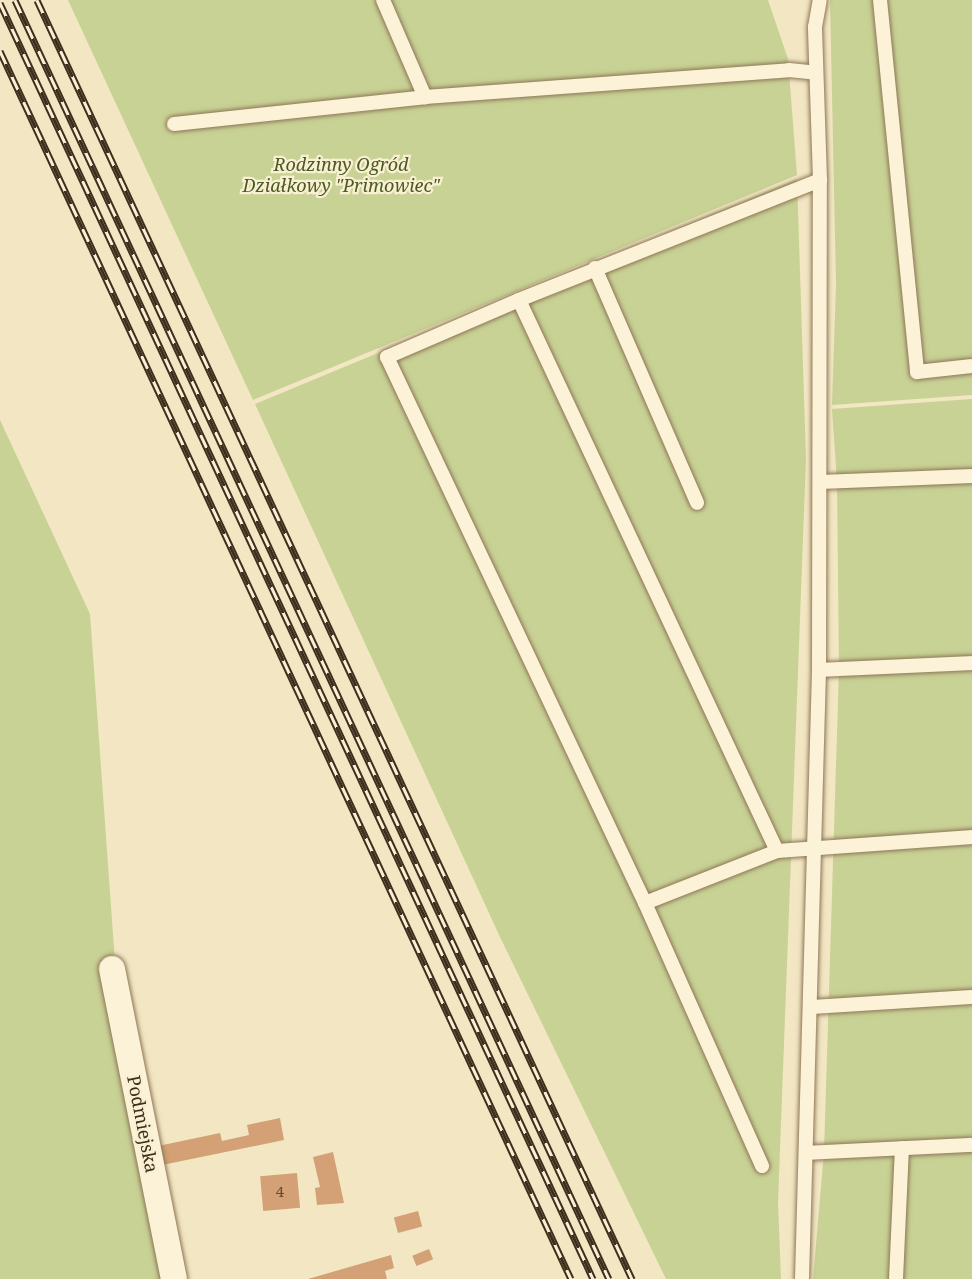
<!DOCTYPE html>
<html>
<head>
<meta charset="utf-8">
<style>
  body { margin:0 }
  #map { position:relative; width:972px; height:1279px; overflow:hidden; background:#f2e6c3; font-family:"Noto Serif",serif }
  div>[style] { position:absolute }
  .green>* { inset:0; background:#c8d295 }
  .building>* { inset:0; background:#d4a075; transform-origin:0 0 }
  .roads { filter:drop-shadow(0 0 2px #8e7757) drop-shadow(0 0 2px #8e7757) }
  .service>* { height:14px; margin:-7px; padding:0 7px; transform-origin:7px; border-radius:7px; background:#fcf2d7 }
  .minor>* { height:26px; margin:-13px; padding:0 13px; transform-origin:13px; border-radius:13px; background:#fcf2d7 }
  .rail>* { height:7px; margin-top:-3.5px; transform-origin:0; background:repeating-linear-gradient(90deg,#f9efd3 0 14px,#3d2e1d 0 28px); box-sizing:border-box; border-block:2px solid #3d2e1d }
  span { translate:-50% -50%; white-space:nowrap; text-align:center; line-height:1.15; -webkit-text-stroke:4.5px #f9efd3; paint-order:stroke }
  .number-label { font-size:15px; color:#634a33 }
  .number-label span { -webkit-text-stroke-width:0 }
  .park-label { font-size:18px; color:#4a5b21; font-style:italic }
  .street-label { font-size:18px; color:#3d2e1d }
</style>
</head>
<body>
<div id="map">
  <div class="green">
    <i style="clip-path:polygon(68px 0,768px 0,788px 59px,797px 175px,253px 400px)"></i>
    <i style="clip-path:polygon(830px 0,972px 0,972px 395px,832px 405px,836px 284px)"></i>
    <i style="clip-path:polygon(797px 179px,806px 459px,778px 1203px,781px 1279px,666px 1279px,500px 937px,255px 404px)"></i>
    <i style="clip-path:polygon(972px 399px,972px 1279px,813px 1279px,824px 1152px,839px 669px,837px 482px,832px 409px)"></i>
    <i style="clip-path:polygon(0 420px,90px 614px,115px 962px,100px 964px,162px 1279px,0 1279px)"></i>
  </div>
  <div class="building">
    <i style="clip-path:polygon(280px 1118px,284px 1140px,162px 1165px,158px 1146px,220px 1133px,222px 1141px,249px 1135px,247px 1125px)"></i>
    <i style="clip-path:polygon(333px 1152px,344px 1203px,317px 1205px,315px 1188px,320px 1187px,313px 1157px)"></i>
    <i style="left:297px;top:1173px;width:35px;height:37px;rotate:85deg"></i>
    <i style="left:418px;top:1211px;width:16px;height:25px;rotate:75deg"></i>
    <i style="left:429px;top:1249px;width:11px;height:18px;rotate:68deg"></i>
    <i style="clip-path:polygon(391px 1255px,394px 1268px,385px 1271px,387px 1279px,308px 1279px)"></i>
  </div>
  <div class="roads">
    <div class="service">
      <i style="left:383px;top:0;width:106px;rotate:66.6deg"></i>
      <i style="left:880px;top:0;width:374px;rotate:84.3deg"></i>
      <i style="left:917px;top:372px;width:55px;rotate:-6.2deg"></i>
      <i style="left:174px;top:124px;width:252px;rotate:-6.1deg"></i>
      <i style="left:425px;top:97px;width:365px;rotate:-4.2deg"></i>
      <i style="left:789px;top:70px;width:27px;rotate:6deg"></i>
      <i style="left:820px;top:180px;width:324px;rotate:158.3deg"></i>
      <i style="left:519px;top:300px;width:608px;rotate:64.91deg"></i>
      <i style="left:777px;top:851px;width:196px;rotate:-4.1deg"></i>
      <i style="left:595px;top:268px;width:256px;rotate:66.5deg"></i>
      <i style="left:519px;top:300px;width:144px;rotate:156.6deg"></i>
      <i style="left:387px;top:357px;width:604px;rotate:64.71deg"></i>
      <i style="left:645px;top:903px;width:288px;rotate:66deg"></i>
      <i style="left:821px;top:482px;width:151px;rotate:-2.3deg"></i>
      <i style="left:819px;top:670px;width:153px;rotate:-2.6deg"></i>
      <i style="left:645px;top:903px;width:142px;rotate:-21.5deg"></i>
      <i style="left:811px;top:1007px;width:161px;rotate:-3.6deg"></i>
      <i style="left:806px;top:1153px;width:166px;rotate:-2.8deg"></i>
      <i style="left:802px;top:1279px;width:609px;rotate:-88.4deg"></i>
      <i style="left:819px;top:670px;width:490px;rotate:-89.9deg"></i>
      <i style="left:820px;top:180px;width:153px;rotate:-91.9deg"></i>
      <i style="left:815px;top:27px;width:27px;rotate:-80deg"></i>
      <i style="left:896px;top:1279px;width:131px;rotate:-87.4deg"></i>
    </div>
    <div class="minor">
      <i style="left:112px;top:969px;width:316px;rotate:78.7deg"></i>
    </div>
  </div>
  <div class="rail">
    <i style="left:15px;top:0;width:1410px;rotate:65.09deg"></i>
    <i style="left:37px;top:0;width:1411px;rotate:65.05deg"></i>
    <i style="left:0;top:3px;width:1407px;rotate:65.07deg"></i>
    <i style="left:0;top:51px;width:1354px;rotate:65.06deg"></i>
  </div>
  <div class="number-label">
    <span style="left:280px;top:1192px">4</span>
  </div>
  <div class="park-label">
    <span style="left:341px;top:175px">Rodzinny Ogród<br>Działkowy "Primowiec"</span>
  </div>
  <div class="street-label">
    <span style="left:143px;top:1124px;rotate:79deg">Podmiejska</span>
  </div>
</div>
</body>
</html>
